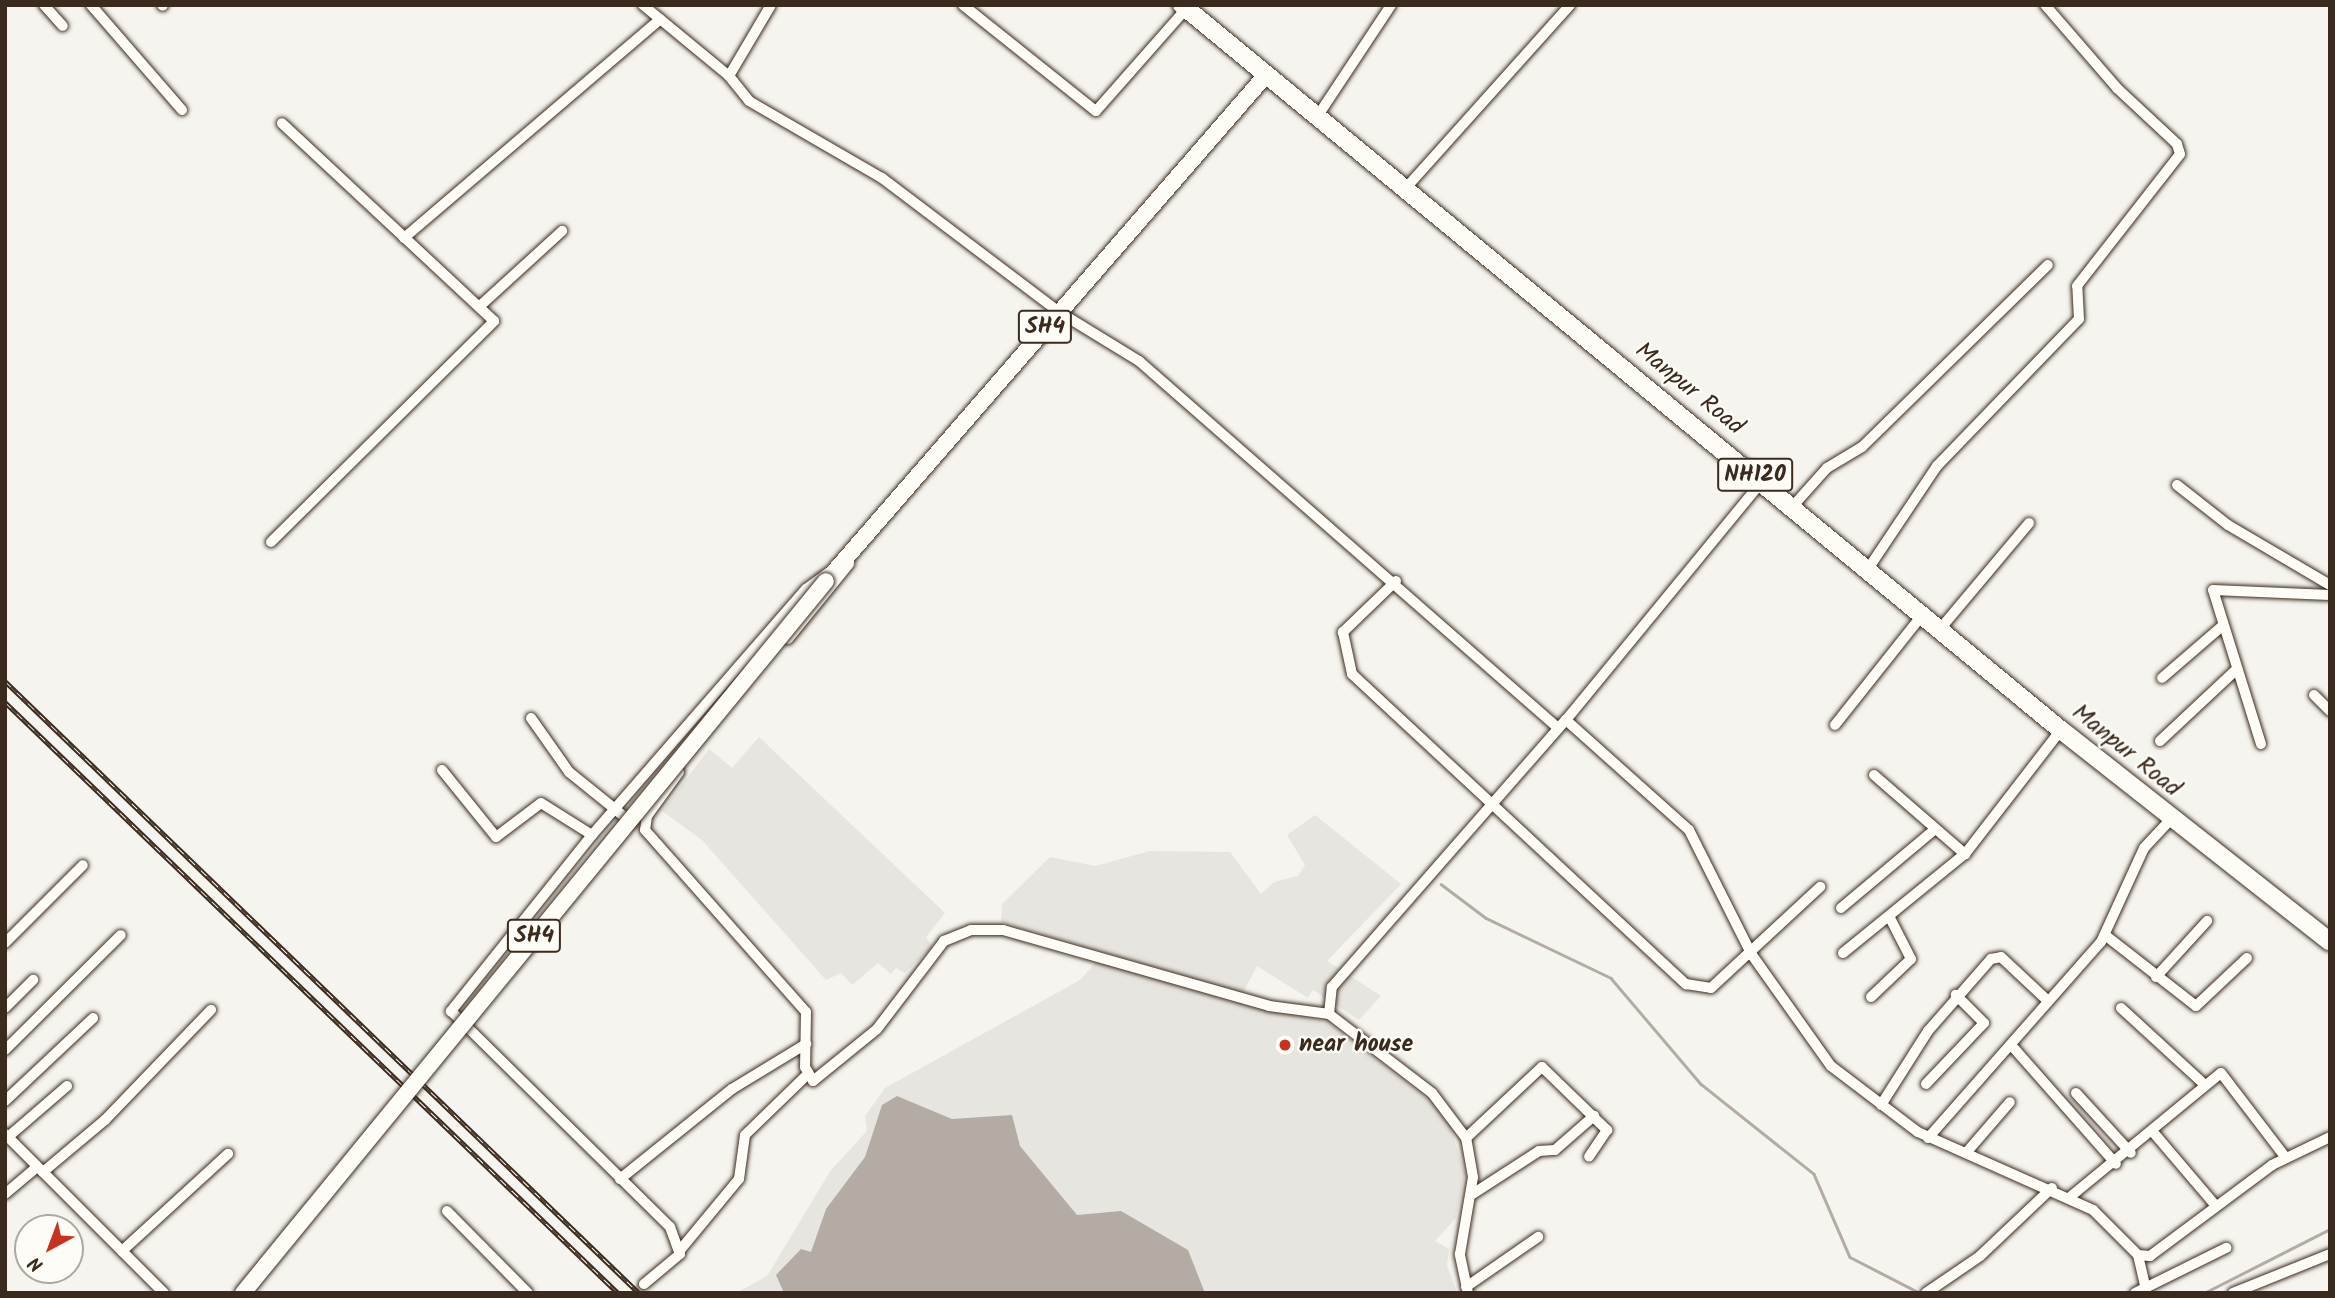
<!DOCTYPE html>
<html>
<head>
<meta charset="utf-8">
<style>
  body { margin:0 }
  #map { position:relative; width:2335px; height:1298px; overflow:hidden; background:#f5f4ee; font-family:Kalam,sans-serif }
  div>[style] { position:absolute }
  .built>* { inset:0; background:#e7e5df }
  .water>* { inset:0; background:#b4aca4 }
  .stream>* { height:2.5px; margin:-1.25px; padding:0 1.25px; transform-origin:1.25px; border-radius:1.25px; background:#b4aca4 }
  .street-tunnel>* { height:10px; margin-top:-5px; transform-origin:0; background:repeating-linear-gradient(90deg,#d0ccc4 0 10px,transparent 0 15px) }
  .roads { filter:drop-shadow(0 0 2px #3b2a1e) drop-shadow(0 0 2px #3b2a1e) }
  .street>* { height:10px; margin:-5px; padding:0 5px; transform-origin:5px; border-radius:5px; background:#fdfcf7 }
  .primary>* { height:16px; margin:-8px; padding:0 8px; transform-origin:8px; border-radius:8px; background:#fdfcf7 }
  .highway>* { height:18px; margin:-9px; padding:0 9px; transform-origin:9px; border-radius:9px; background:#fdfcf7 }
  .rail>* { height:5px; margin-top:-2.5px; transform-origin:0; background:repeating-linear-gradient(90deg,#fdfcf7 0 8px,#3b2a1e 0 16px); box-sizing:border-box; border-block:2px solid #3b2a1e }
  .bridges { filter:drop-shadow(0 0 2px #3b2a1e) drop-shadow(0 0 2px #3b2a1e) }
  .primary-bridge>* { height:16px; margin:-8px; padding:0 8px; transform-origin:8px; border-radius:8px; background:#fdfcf7 }
  .dots>* { width:19px; height:19px; translate:-50% -50%; box-sizing:border-box; border:4px solid #fdfcf7; border-radius:50% }
  span { translate:-50% -50%; white-space:nowrap; text-align:center; line-height:1.15; -webkit-text-stroke:5px #fdfcf7; paint-order:stroke }
  .shield-label span { padding:2px 5px; background:#fdfcf7; border:2px solid; border-radius:5px; -webkit-text-stroke-width:0 }
  .shield-label { font-size:23px; color:#3b2a1e; font-weight:700 }
  .street-label { font-size:24px; color:#3b2a1e }
  .poi-label { font-size:24px; color:#3b2a1e; font-weight:700 }
  .left { translate:0 -50%; text-align:left }
  .frame { position:absolute; inset:0; border:7px solid #3b2a1e; pointer-events:none }
  .north { position:absolute; left:14px; top:1214px; width:70px; height:70px; box-sizing:border-box; background:#fdfcf7; border:2px solid #afa8a0; border-radius:50%; rotate:221deg; font-size:19px; font-weight:700; line-height:28px; text-align:center; color:#3b2a1e }
  .north::after { content:''; display:block; margin:auto; width:24px; height:32px; background:#c8321e; clip-path:polygon(50% 0,100% 100%,50% 72%,0 100%) }
</style>
</head>
<body>
<div id="map">
  <div class="built">
    <i style="clip-path:polygon(759px 737px,945px 913px,926px 937px,933px 947px,905px 973px,896px 968px,891px 974px,878px 963px,852px 985px,841px 973px,826px 980px,702px 840px,662px 811px,709px 749px,732px 768px)"></i>
    <i style="clip-path:polygon(1315px 815px,1401px 884px,1327px 961px,1381px 996px,1359px 1020px,1313px 990px,1308px 998px,1257px 966px,1243px 993px,1001px 922px,1002px 904px,1050px 857px,1095px 866px,1150px 851px,1230px 852px,1261px 894px,1274px 882px,1298px 876px,1305px 865px,1287px 835px)"></i>
    <i style="clip-path:polygon(1096px 962px,1327px 1022px,1432px 1102px,1450px 1126px,1465px 1173px,1456px 1218px,1435px 1241px,1449px 1249px,1447px 1265px,1457px 1293px,736px 1293px,767px 1276px,831px 1170px,867px 1131px,865px 1116px,885px 1088px,1080px 980px)"></i>
  </div>
  <div class="water">
    <i style="clip-path:polygon(897px 1096px,952px 1119px,1012px 1115px,1020px 1146px,1077px 1215px,1121px 1211px,1188px 1250px,1205px 1293px,784px 1293px,776px 1275px,801px 1249px,811px 1252px,826px 1209px,865px 1157px,882px 1105px)"></i>
  </div>
  <div class="stream">
    <i style="left:1441px;top:884px;width:56px;rotate:37.1deg"></i>
    <i style="left:1486px;top:918px;width:139px;rotate:25.6deg"></i>
    <i style="left:1611px;top:978px;width:139px;rotate:49.7deg"></i>
    <i style="left:1701px;top:1084px;width:144px;rotate:38.5deg"></i>
    <i style="left:1814px;top:1174px;width:90px;rotate:66.6deg"></i>
    <i style="left:1850px;top:1257px;width:79px;rotate:27.2deg"></i>
    <i style="left:2204px;top:1293px;width:141px;rotate:-26.9deg"></i>
  </div>
  <div class="street-tunnel">
    <i style="left:635px;top:1293px;width:13px;rotate:-45deg"></i>
  </div>
  <div class="roads">
    <div class="street">
      <i style="left:44px;top:5px;width:28px;rotate:48deg"></i>
      <i style="left:91px;top:5px;width:139px;rotate:49.1deg"></i>
      <i style="left:162px;top:5px;width:1px;rotate:45deg"></i>
      <i style="left:643px;top:5px;width:112px;rotate:39.5deg"></i>
      <i style="left:729px;top:76px;width:32px;rotate:51deg"></i>
      <i style="left:749px;top:101px;width:154px;rotate:30.1deg"></i>
      <i style="left:882px;top:178px;width:222px;rotate:37.1deg"></i>
      <i style="left:1059px;top:312px;width:94px;rotate:31.5deg"></i>
      <i style="left:1139px;top:361px;width:557px;rotate:41.21deg"></i>
      <i style="left:963px;top:5px;width:170px;rotate:38.6deg"></i>
      <i style="left:1096px;top:111px;width:136px;rotate:-48.6deg"></i>
      <i style="left:729px;top:76px;width:82px;rotate:-59.4deg"></i>
      <i style="left:1317px;top:117px;width:134px;rotate:-56.5deg"></i>
      <i style="left:1405px;top:189px;width:247px;rotate:-48.1deg"></i>
      <i style="left:404px;top:238px;width:337px;rotate:-40.5deg"></i>
      <i style="left:481px;top:305px;width:110px;rotate:-42.4deg"></i>
      <i style="left:2177px;top:485px;width:65px;rotate:38.1deg"></i>
      <i style="left:2228px;top:525px;width:118px;rotate:30.5deg"></i>
      <i style="left:1793px;top:506px;width:51px;rotate:-48.2deg"></i>
      <i style="left:1827px;top:468px;width:41px;rotate:-31deg"></i>
      <i style="left:1862px;top:447px;width:260px;rotate:-44.4deg"></i>
      <i style="left:271px;top:542px;width:314px;rotate:-44.7deg"></i>
      <i style="left:494px;top:321px;width:290px;rotate:-137deg"></i>
      <i style="left:1868px;top:569px;width:124px;rotate:-56.2deg"></i>
      <i style="left:1937px;top:466px;width:204px;rotate:-46deg"></i>
      <i style="left:2079px;top:319px;width:33px;rotate:-93deg"></i>
      <i style="left:2077px;top:286px;width:167px;rotate:-52deg"></i>
      <i style="left:2180px;top:154px;width:10px;rotate:-107deg"></i>
      <i style="left:2177px;top:144px;width:82px;rotate:-137deg"></i>
      <i style="left:2117px;top:88px;width:110px;rotate:-130.9deg"></i>
      <i style="left:1396px;top:581px;width:74px;rotate:136.1deg"></i>
      <i style="left:1343px;top:632px;width:43px;rotate:77.9deg"></i>
      <i style="left:1352px;top:674px;width:456px;rotate:42.9deg"></i>
      <i style="left:1686px;top:984px;width:25px;rotate:9deg"></i>
      <i style="left:1711px;top:988px;width:149px;rotate:-42.8deg"></i>
      <i style="left:1941px;top:628px;width:137px;rotate:-50deg"></i>
      <i style="left:788px;top:639px;width:97px;rotate:-50.9deg"></i>
      <i style="left:2162px;top:678px;width:78px;rotate:-40.8deg"></i>
      <i style="left:2314px;top:695px;width:23px;rotate:45deg"></i>
      <i style="left:531px;top:718px;width:66px;rotate:54.9deg"></i>
      <i style="left:569px;top:772px;width:80px;rotate:38.9deg"></i>
      <i style="left:1566px;top:720px;width:165px;rotate:41.8deg"></i>
      <i style="left:1689px;top:830px;width:140px;rotate:63.3deg"></i>
      <i style="left:1752px;top:955px;width:136px;rotate:54.6deg"></i>
      <i style="left:1831px;top:1066px;width:109px;rotate:37.2deg"></i>
      <i style="left:1918px;top:1132px;width:192px;rotate:24deg"></i>
      <i style="left:2093px;top:1210px;width:64px;rotate:45deg"></i>
      <i style="left:2138px;top:1255px;width:12px;rotate:5deg"></i>
      <i style="left:2150px;top:1256px;width:152px;rotate:-36.7deg"></i>
      <i style="left:2272px;top:1165px;width:64px;rotate:-25.8deg"></i>
      <i style="left:1835px;top:725px;width:142px;rotate:-51.6deg"></i>
      <i style="left:2160px;top:741px;width:105px;rotate:-43.1deg"></i>
      <i style="left:2261px;top:744px;width:161px;rotate:-107.3deg"></i>
      <i style="left:2213px;top:590px;width:117px;rotate:2.4deg"></i>
      <i style="left:442px;top:770px;width:86px;rotate:51.1deg"></i>
      <i style="left:496px;top:837px;width:56px;rotate:-37.1deg"></i>
      <i style="left:541px;top:803px;width:60px;rotate:32.1deg"></i>
      <i style="left:592px;top:835px;width:326px;rotate:-49deg"></i>
      <i style="left:806px;top:589px;width:27px;rotate:-36deg"></i>
      <i style="left:679px;top:772px;width:54px;rotate:126deg"></i>
      <i style="left:647px;top:816px;width:14px;rotate:98deg"></i>
      <i style="left:645px;top:830px;width:243px;rotate:48.5deg"></i>
      <i style="left:806px;top:1012px;width:55px;rotate:91deg"></i>
      <i style="left:805px;top:1067px;width:16px;rotate:60deg"></i>
      <i style="left:813px;top:1081px;width:82px;rotate:-39.1deg"></i>
      <i style="left:877px;top:1029px;width:111px;rotate:-52.7deg"></i>
      <i style="left:944px;top:941px;width:29px;rotate:-22deg"></i>
      <i style="left:971px;top:930px;width:32px"></i>
      <i style="left:1003px;top:930px;width:277px;rotate:15.9deg"></i>
      <i style="left:1269px;top:1006px;width:61px;rotate:7.6deg"></i>
      <i style="left:1874px;top:775px;width:121px;rotate:41deg"></i>
      <i style="left:592px;top:835px;width:226px;rotate:128.7deg"></i>
      <i style="left:451px;top:1011px;width:308px;rotate:44.6deg"></i>
      <i style="left:670px;top:1227px;width:29px;rotate:70deg"></i>
      <i style="left:680px;top:1254px;width:47px;rotate:140.2deg"></i>
      <i style="left:1841px;top:908px;width:121px;rotate:-40deg"></i>
      <i style="left:2105px;top:935px;width:115px;rotate:38deg"></i>
      <i style="left:2196px;top:1006px;width:70px;rotate:-43.3deg"></i>
      <i style="left:5px;top:943px;width:110px;rotate:-45deg"></i>
      <i style="left:1843px;top:953px;width:157px;rotate:-39.1deg"></i>
      <i style="left:1965px;top:854px;width:157px;rotate:-52.3deg"></i>
      <i style="left:2156px;top:977px;width:76px;rotate:-47.7deg"></i>
      <i style="left:1871px;top:997px;width:55px;rotate:-43.5deg"></i>
      <i style="left:1911px;top:959px;width:46px;rotate:-117.1deg"></i>
      <i style="left:5px;top:1008px;width:40px;rotate:-45deg"></i>
      <i style="left:2121px;top:1008px;width:113px;rotate:42.5deg"></i>
      <i style="left:2012px;top:1046px;width:157px;rotate:48.6deg"></i>
      <i style="left:5px;top:1050px;width:163px;rotate:-44.8deg"></i>
      <i style="left:1926px;top:1084px;width:84px;rotate:-46.4deg"></i>
      <i style="left:1984px;top:1023px;width:40px;rotate:-135deg"></i>
      <i style="left:2076px;top:1093px;width:81px;rotate:47.5deg"></i>
      <i style="left:5px;top:1101px;width:121px;rotate:-43.3deg"></i>
      <i style="left:1881px;top:1105px;width:88px;rotate:-57.6deg"></i>
      <i style="left:1928px;top:1031px;width:96px;rotate:-48.8deg"></i>
      <i style="left:1991px;top:959px;width:10px;rotate:-11deg"></i>
      <i style="left:2001px;top:957px;width:64px;rotate:43.1deg"></i>
      <i style="left:2153px;top:1132px;width:97px;rotate:49.6deg"></i>
      <i style="left:5px;top:1134px;width:225px;rotate:45deg"></i>
      <i style="left:8px;top:1137px;width:78px;rotate:-40.8deg"></i>
      <i style="left:1466px;top:1138px;width:104px;rotate:-43.1deg"></i>
      <i style="left:1542px;top:1067px;width:91px;rotate:44.1deg"></i>
      <i style="left:1607px;top:1130px;width:32px;rotate:124deg"></i>
      <i style="left:1928px;top:1138px;width:261px;rotate:-48.6deg"></i>
      <i style="left:2101px;top:942px;width:103px;rotate:-65.4deg"></i>
      <i style="left:2144px;top:848px;width:40px;rotate:-47deg"></i>
      <i style="left:1966px;top:1153px;width:67px;rotate:-49.2deg"></i>
      <i style="left:43px;top:1172px;width:81px;rotate:-40deg"></i>
      <i style="left:105px;top:1120px;width:153px;rotate:-46.1deg"></i>
      <i style="left:620px;top:1179px;width:144px;rotate:-38.8deg"></i>
      <i style="left:732px;top:1089px;width:87px;rotate:-31.3deg"></i>
      <i style="left:5px;top:1194px;width:42px;rotate:-40.2deg"></i>
      <i style="left:1471px;top:1195px;width:81px;rotate:-32.9deg"></i>
      <i style="left:1539px;top:1151px;width:16px;rotate:-4deg"></i>
      <i style="left:1555px;top:1150px;width:52px;rotate:-41.1deg"></i>
      <i style="left:2070px;top:1197px;width:195px;rotate:-39.4deg"></i>
      <i style="left:2221px;top:1073px;width:107px;rotate:52.6deg"></i>
      <i style="left:447px;top:1211px;width:115px;rotate:45.4deg"></i>
      <i style="left:681px;top:1249px;width:91px;rotate:-50.4deg"></i>
      <i style="left:739px;top:1179px;width:44px;rotate:-82.2deg"></i>
      <i style="left:745px;top:1135px;width:86px;rotate:-44.1deg"></i>
      <i style="left:122px;top:1251px;width:144px;rotate:-42.5deg"></i>
      <i style="left:2138px;top:1255px;width:35px;rotate:77deg"></i>
      <i style="left:1466px;top:1287px;width:88px;rotate:-34.8deg"></i>
      <i style="left:1468px;top:1293px;width:40px;rotate:-102deg"></i>
      <i style="left:1460px;top:1254px;width:78px;rotate:-80.4deg"></i>
      <i style="left:1473px;top:1177px;width:40px;rotate:-100deg"></i>
      <i style="left:1466px;top:1138px;width:56px;rotate:-127.1deg"></i>
      <i style="left:1432px;top:1093px;width:130px;rotate:-142.5deg"></i>
      <i style="left:1329px;top:1014px;width:27px;rotate:-84deg"></i>
      <i style="left:1332px;top:987px;width:355px;rotate:-48.8deg"></i>
      <i style="left:1566px;top:720px;width:309px;rotate:-50.6deg"></i>
      <i style="left:1926px;top:1293px;width:65px;rotate:-34.4deg"></i>
      <i style="left:1980px;top:1256px;width:99px;rotate:-43.4deg"></i>
      <i style="left:2135px;top:1293px;width:102px;rotate:-26.3deg"></i>
      <i style="left:2233px;top:1293px;width:105px;rotate:-21.9deg"></i>
    </div>
    <div class="primary">
      <i style="left:826px;top:581px;width:671px;rotate:-48.99deg"></i>
    </div>
    <div class="highway">
      <i style="left:1182px;top:5px;width:1139px;rotate:39.52deg"></i>
      <i style="left:2061px;top:730px;width:342px;rotate:38.2deg"></i>
    </div>
  </div>
  <div class="rail">
    <i style="left:5px;top:681px;width:881px;rotate:43.99deg"></i>
    <i style="left:5px;top:702px;width:851px;rotate:43.95deg"></i>
  </div>
  <div class="bridges">
    <div class="primary-bridge">
      <i style="left:243px;top:1293px;width:920px;rotate:-50.69deg"></i>
    </div>
  </div>
  <div class="dots">
    <i style="left:1285px;top:1045px;background:#c8321e"></i>
  </div>
  <div class="shield-label">
    <span style="left:1045px;top:327px">SH4</span>
    <span style="left:1755px;top:475px">NH120</span>
    <span style="left:534px;top:936px">SH4</span>
  </div>
  <div class="street-label">
    <span style="left:1689px;top:389px;rotate:39deg">Manpur Road</span>
    <span style="left:2126px;top:751px;rotate:39deg">Manpur Road</span>
  </div>
  <div class="poi-label">
    <span class="left" style="left:1299px;top:1045px">near house</span>
  </div>
  <div class="frame"></div>
  <div class="north">N</div>
</div>
</body>
</html>
